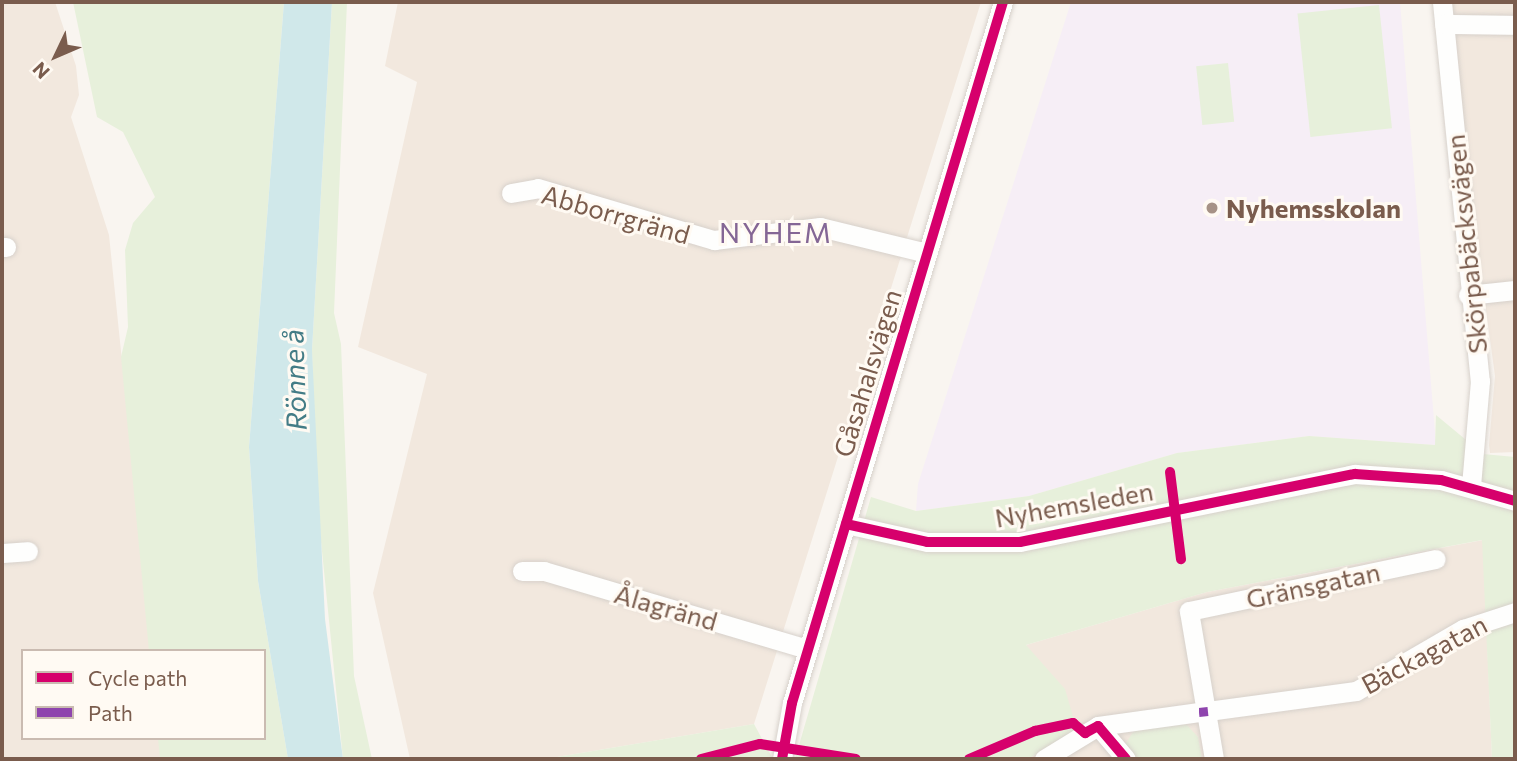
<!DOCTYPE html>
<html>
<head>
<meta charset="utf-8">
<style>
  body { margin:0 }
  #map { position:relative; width:1517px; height:761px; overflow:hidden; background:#f9f5f0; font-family:Commissioner,sans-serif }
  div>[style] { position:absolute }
  .residential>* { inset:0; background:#f2e8de }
  .education>* { inset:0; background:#f6eef6 }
  .green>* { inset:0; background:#e7f0db; transform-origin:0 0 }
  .water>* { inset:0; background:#d0e8ea }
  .roads { filter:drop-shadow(0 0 2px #d7d1cb) drop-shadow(0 0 2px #d7d1cb) }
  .minor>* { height:19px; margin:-9.5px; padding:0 9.5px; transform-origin:9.5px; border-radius:9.5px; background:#fefefd }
  .quiet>* { height:9px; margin-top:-4.5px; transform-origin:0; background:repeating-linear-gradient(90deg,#8e44ad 0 18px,transparent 0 27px) }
  .cycleway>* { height:10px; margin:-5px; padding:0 5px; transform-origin:5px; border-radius:5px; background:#d6006c }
  .dots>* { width:19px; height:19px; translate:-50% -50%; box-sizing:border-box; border:4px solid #fffaf3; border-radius:50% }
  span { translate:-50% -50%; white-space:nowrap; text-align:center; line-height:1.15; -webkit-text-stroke:6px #fffaf3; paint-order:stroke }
  .poi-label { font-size:26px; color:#7a5c4d; font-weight:700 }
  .left { translate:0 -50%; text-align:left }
  .street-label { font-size:26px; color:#7a5c4d }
  .neighbourhood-label { font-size:28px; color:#846695; letter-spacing:2px }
  .water-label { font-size:28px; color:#437c86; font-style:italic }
  .frame { position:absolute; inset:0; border:4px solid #7a5c4d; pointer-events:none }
  .legend { position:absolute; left:21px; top:649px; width:245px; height:91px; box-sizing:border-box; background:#fffaf3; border:2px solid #cabbb1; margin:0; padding:9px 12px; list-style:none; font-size:21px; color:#7a5c4d }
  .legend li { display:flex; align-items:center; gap:14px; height:35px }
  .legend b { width:35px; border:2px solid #cabbb1 }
  .north { position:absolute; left:21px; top:21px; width:70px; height:70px; -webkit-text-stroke:5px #fffaf3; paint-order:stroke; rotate:226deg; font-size:19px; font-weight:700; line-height:28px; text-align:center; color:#7a5c4d }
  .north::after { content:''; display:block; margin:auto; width:24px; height:32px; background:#7a5c4d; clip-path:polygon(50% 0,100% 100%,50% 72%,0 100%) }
</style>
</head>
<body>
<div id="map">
  <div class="residential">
    <i style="clip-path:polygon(2px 2px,55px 2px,76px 66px,79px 95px,71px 117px,109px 235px,152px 651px,23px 651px,23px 738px,161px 738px,163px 759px,2px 759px)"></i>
    <i style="clip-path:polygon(398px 2px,981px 2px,754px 724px,545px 759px,410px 759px,373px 593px,427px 374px,358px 347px,417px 82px,385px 66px)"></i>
    <i style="clip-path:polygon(1444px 2px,1515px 2px,1515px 452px,1490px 453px,1489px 445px,1495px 376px)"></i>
    <i style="clip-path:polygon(1483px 540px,1492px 759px,1028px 759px,1077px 730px,1026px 645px,1207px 592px)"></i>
  </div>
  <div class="education">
    <i style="clip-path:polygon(1071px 2px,1400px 2px,1436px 445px,1309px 436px,1177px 453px,1029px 496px,916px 511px,918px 484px)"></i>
  </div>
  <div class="green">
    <i style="clip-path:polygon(73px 2px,284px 2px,249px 447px,258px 581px,288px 759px,160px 759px,158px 738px,264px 738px,264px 651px,149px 651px,121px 357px,128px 327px,125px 250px,133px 223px,155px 197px,123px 132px,97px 117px)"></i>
    <i style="clip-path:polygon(332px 2px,347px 2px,334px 313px,341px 344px,354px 676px,372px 759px,343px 759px,315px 482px,312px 350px)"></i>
    <i style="left:1379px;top:5px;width:124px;height:82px;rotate:84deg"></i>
    <i style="left:1228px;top:63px;width:59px;height:32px;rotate:84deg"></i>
    <i style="clip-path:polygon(1436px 415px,1483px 454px,1515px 457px,1515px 759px,1492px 759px,1482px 540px,1207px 592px,1026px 645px,1065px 689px,1077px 730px,1028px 759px,795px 759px,871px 497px,916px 511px,1029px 496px,1177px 453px,1309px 436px,1435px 445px)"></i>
    <i style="clip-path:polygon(754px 724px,773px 759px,545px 759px)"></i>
    <i style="clip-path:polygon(1186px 724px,1198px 737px,1202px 759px,1137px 759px,1125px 745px,1134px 730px)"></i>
  </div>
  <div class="water">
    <i style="clip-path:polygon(284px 2px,332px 2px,312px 350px,325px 619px,343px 759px,288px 759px,258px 581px,249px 447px)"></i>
  </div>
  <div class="roads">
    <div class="minor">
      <i style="left:1442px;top:2px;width:381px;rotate:84.3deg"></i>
      <i style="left:1480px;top:381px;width:106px;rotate:94.9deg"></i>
      <i style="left:1444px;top:24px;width:71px;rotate:0.8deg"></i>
      <i style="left:511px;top:193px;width:27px;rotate:-10deg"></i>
      <i style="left:538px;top:188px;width:184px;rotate:16.5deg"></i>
      <i style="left:714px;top:240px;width:107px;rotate:-7deg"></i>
      <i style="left:820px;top:227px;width:110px;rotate:13.7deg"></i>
      <i style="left:2px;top:247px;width:4px"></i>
      <i style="left:1468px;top:295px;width:47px;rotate:-6.1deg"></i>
      <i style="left:846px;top:524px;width:83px;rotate:12.5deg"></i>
      <i style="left:927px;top:542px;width:93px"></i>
      <i style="left:1020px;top:542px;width:342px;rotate:-11.5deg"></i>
      <i style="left:1355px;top:474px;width:86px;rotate:4deg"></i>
      <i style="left:1441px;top:480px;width:77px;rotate:15.8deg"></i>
      <i style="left:2px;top:553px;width:26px;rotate:-4deg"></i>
      <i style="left:522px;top:571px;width:22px"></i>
      <i style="left:544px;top:571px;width:275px;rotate:16.5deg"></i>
      <i style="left:1208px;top:711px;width:149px;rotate:-7.7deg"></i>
      <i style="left:1356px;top:691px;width:124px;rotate:-30.1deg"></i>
      <i style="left:1463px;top:629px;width:55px;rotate:-18.1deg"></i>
      <i style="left:1098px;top:726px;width:43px;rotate:49.7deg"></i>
      <i style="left:782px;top:759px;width:57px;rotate:-79.9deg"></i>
      <i style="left:792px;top:703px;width:732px;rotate:-73.25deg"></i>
      <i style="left:1044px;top:759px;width:63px;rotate:-31.4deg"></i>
      <i style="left:1098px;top:726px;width:102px;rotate:-7.9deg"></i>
      <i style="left:1214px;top:759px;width:150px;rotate:-99.6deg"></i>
      <i style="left:1189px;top:611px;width:252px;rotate:-11.9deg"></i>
    </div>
  </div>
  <div class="quiet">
    <i style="left:1199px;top:712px;width:9px;rotate:-6deg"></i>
  </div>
  <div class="cycleway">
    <i style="left:1170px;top:472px;width:88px;rotate:82.8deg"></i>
    <i style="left:846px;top:524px;width:83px;rotate:12.5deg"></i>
    <i style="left:927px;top:542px;width:93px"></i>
    <i style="left:1020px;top:542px;width:342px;rotate:-11.5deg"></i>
    <i style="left:1355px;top:474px;width:86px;rotate:4deg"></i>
    <i style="left:1441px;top:480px;width:77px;rotate:15.8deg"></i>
    <i style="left:701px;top:759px;width:61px;rotate:-14.3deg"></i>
    <i style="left:760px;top:744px;width:97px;rotate:8.9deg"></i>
    <i style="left:782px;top:759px;width:57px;rotate:-79.9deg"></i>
    <i style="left:792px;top:703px;width:732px;rotate:-73.25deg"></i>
    <i style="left:969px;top:759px;width:72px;rotate:-23deg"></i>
    <i style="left:1035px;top:731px;width:39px;rotate:-12deg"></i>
    <i style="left:1073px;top:723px;width:16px;rotate:40deg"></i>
    <i style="left:1085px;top:733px;width:15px;rotate:-28deg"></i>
    <i style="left:1098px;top:726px;width:43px;rotate:49.7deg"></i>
  </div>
  <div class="dots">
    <i style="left:1212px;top:208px;background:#a69286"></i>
  </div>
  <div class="poi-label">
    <span class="left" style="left:1226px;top:208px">Nyhemsskolan</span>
  </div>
  <div class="street-label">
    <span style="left:616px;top:214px;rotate:16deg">Abborrgränd</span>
    <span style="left:1466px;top:244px;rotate:-96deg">Skörpabäcksvägen</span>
    <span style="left:867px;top:373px;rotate:-73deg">Gåsahalsvägen</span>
    <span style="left:1074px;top:504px;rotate:-10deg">Nyhemsleden</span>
    <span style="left:1313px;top:585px;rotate:-12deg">Gränsgatan</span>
    <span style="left:666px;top:607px;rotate:16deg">Ålagränd</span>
    <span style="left:1424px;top:654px;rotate:-28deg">Bäckagatan</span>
  </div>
  <div class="neighbourhood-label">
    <span style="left:776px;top:232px">NYHEM</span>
  </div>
  <div class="water-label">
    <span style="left:294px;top:380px;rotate:-92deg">Rönne å</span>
  </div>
  <div class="frame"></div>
  <ul class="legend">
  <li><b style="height:9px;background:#d6006c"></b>Cycle path</li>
  <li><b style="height:9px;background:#8e44ad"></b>Path</li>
  </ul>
  <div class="north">N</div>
</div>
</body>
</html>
